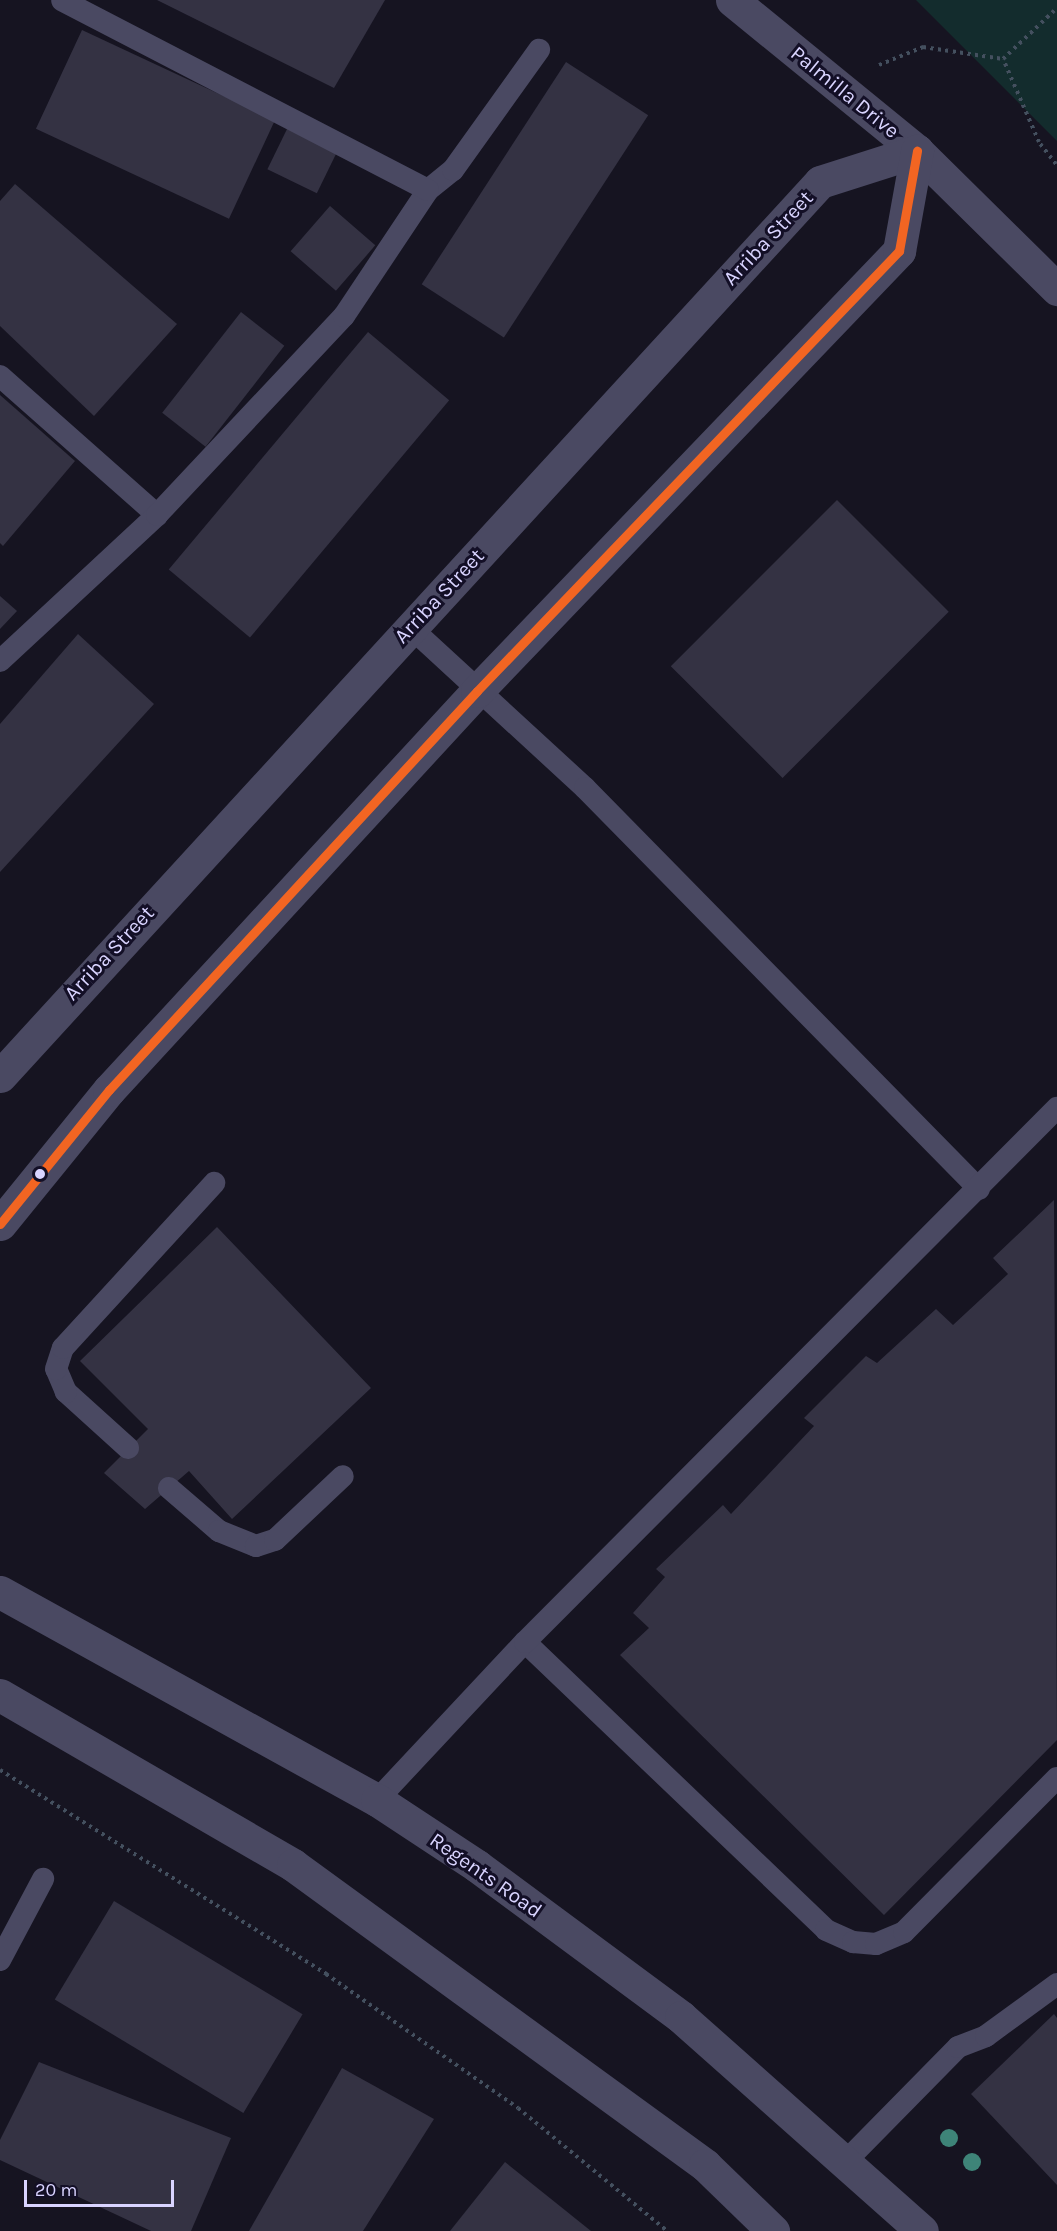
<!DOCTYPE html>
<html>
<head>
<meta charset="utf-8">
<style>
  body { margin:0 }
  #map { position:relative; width:1057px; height:2231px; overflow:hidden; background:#161421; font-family:Karla,sans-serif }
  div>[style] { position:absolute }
  .green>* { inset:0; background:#132c2d }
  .building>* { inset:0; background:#343243; transform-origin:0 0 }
  .path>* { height:4px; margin-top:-2px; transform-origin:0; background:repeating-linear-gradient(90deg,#44505f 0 3px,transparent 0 7.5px) }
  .service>* { height:22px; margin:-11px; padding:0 11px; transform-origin:11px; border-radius:11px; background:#4a4962 }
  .tertiary>* { height:33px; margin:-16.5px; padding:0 16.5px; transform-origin:16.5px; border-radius:16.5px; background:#4a4962 }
  .bus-1>* { height:9px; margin:-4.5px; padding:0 4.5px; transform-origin:4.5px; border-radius:4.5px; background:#f26522 }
  .trees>* { width:18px; height:18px; margin:-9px; border-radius:50%; background:#3e8478 }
  .dots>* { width:16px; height:16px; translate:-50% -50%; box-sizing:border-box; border:3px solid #130f26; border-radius:50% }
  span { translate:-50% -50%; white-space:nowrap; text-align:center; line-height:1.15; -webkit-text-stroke:6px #130f26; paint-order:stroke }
  .street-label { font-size:21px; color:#d9d4ff }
  .scale { position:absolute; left:24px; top:2180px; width:150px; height:27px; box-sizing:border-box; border:3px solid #d9d4ff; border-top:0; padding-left:8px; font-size:18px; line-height:21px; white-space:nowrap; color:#d9d4ff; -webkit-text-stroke:4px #130f26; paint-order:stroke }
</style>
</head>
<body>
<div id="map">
  <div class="green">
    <i style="clip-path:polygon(916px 0,1057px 0,1057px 141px)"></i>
  </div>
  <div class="building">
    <i style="clip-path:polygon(157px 0,385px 0,334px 88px)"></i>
    <i style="left:82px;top:30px;width:213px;height:109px;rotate:25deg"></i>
    <i style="left:566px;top:62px;width:98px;height:265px;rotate:33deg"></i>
    <i style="left:288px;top:127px;width:55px;height:47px;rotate:26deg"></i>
    <i style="clip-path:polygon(15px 184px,177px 324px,94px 416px,0 326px,0 201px)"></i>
    <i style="left:330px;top:206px;width:60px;height:60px;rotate:41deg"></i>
    <i style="left:241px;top:312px;width:55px;height:128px;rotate:38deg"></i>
    <i style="left:368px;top:332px;width:106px;height:310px;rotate:40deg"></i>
    <i style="clip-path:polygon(0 395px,75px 461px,3px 546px,0 543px)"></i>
    <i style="left:837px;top:500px;width:158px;height:235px;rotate:45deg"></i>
    <i style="clip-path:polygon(0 596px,17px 611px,0 629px)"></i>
    <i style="clip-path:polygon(78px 634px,154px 704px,0 872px,0 724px)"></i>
    <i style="clip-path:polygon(1054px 1200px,1057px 1740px,884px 1915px,620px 1655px,649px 1628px,633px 1613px,665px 1577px,656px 1569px,723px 1505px,731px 1514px,814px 1426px,804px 1418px,866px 1356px,877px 1363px,936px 1309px,953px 1325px,1008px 1274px,993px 1258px)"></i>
    <i style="clip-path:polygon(217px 1227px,371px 1388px,232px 1519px,189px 1471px,145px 1509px,104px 1473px,148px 1429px,80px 1361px)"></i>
    <i style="left:114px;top:1901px;width:220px;height:115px;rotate:31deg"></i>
    <i style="clip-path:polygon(1054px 2014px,1057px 2018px,1057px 2185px,971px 2094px)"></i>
    <i style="clip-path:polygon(39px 2062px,231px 2138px,191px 2231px,151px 2231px,0 2160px,0 2140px)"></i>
    <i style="clip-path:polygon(342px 2068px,434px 2119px,363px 2231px,249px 2231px)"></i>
    <i style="clip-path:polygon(505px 2162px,591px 2231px,450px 2231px)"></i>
  </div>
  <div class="path">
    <i style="left:879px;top:65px;width:48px;rotate:-22.2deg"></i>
    <i style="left:923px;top:47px;width:81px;rotate:8.5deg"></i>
    <i style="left:1056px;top:164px;width:28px;rotate:-128deg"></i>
    <i style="left:1039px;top:142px;width:90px;rotate:-113.4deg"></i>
    <i style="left:1003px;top:59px;width:74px;rotate:-43.4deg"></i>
    <i style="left:0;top:1770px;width:385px;rotate:32deg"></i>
    <i style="left:326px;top:1974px;width:234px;rotate:34.9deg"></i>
    <i style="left:518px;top:2108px;width:193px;rotate:39.5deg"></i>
  </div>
  <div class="service">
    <i style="left:428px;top:190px;width:32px;rotate:-39deg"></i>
    <i style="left:453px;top:170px;width:148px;rotate:-54.4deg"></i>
    <i style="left:0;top:376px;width:210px;rotate:41.5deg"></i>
    <i style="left:410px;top:627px;width:238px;rotate:42.6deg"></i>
    <i style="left:585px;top:788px;width:562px;rotate:45.5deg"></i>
    <i style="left:0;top:661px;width:214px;rotate:-42.9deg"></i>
    <i style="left:157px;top:515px;width:273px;rotate:-46.8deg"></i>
    <i style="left:344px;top:316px;width:151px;rotate:-56.3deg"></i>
    <i style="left:428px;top:190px;width:412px;rotate:-152.6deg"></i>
    <i style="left:128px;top:1448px;width:84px;rotate:-137.9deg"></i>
    <i style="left:66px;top:1392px;width:25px;rotate:-113deg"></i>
    <i style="left:56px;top:1369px;width:22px;rotate:-72deg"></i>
    <i style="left:63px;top:1348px;width:224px;rotate:-47.5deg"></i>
    <i style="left:169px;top:1488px;width:66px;rotate:40.7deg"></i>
    <i style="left:219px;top:1531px;width:40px;rotate:22deg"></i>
    <i style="left:256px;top:1546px;width:20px;rotate:-18deg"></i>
    <i style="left:275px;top:1540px;width:93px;rotate:-43.3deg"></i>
    <i style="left:525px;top:1642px;width:417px;rotate:43.7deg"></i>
    <i style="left:826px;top:1930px;width:30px;rotate:24deg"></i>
    <i style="left:853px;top:1942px;width:23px;rotate:5deg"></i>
    <i style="left:876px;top:1944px;width:30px;rotate:-23deg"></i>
    <i style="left:904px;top:1932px;width:217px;rotate:-45.2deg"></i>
    <i style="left:377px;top:1800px;width:216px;rotate:-46.9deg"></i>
    <i style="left:525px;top:1642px;width:754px;rotate:-45.11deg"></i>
    <i style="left:0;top:1960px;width:92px;rotate:-62deg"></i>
    <i style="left:845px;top:2162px;width:161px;rotate:-45.5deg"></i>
    <i style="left:958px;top:2047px;width:30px;rotate:-21deg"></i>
    <i style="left:986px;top:2036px;width:88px;rotate:-36.2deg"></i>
  </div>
  <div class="tertiary">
    <i style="left:732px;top:0;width:239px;rotate:39.2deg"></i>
    <i style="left:917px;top:151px;width:197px;rotate:44.6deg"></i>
    <i style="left:0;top:1076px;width:1213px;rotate:-47.47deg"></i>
    <i style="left:820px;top:182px;width:102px;rotate:-17.7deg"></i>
    <i style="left:0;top:1224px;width:173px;rotate:-50.9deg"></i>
    <i style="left:109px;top:1090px;width:543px;rotate:-47.31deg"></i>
    <i style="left:477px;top:691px;width:610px;rotate:-46.2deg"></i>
    <i style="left:899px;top:251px;width:102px;rotate:-79.8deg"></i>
    <i style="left:0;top:1592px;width:431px;rotate:28.9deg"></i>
    <i style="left:377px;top:1800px;width:120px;rotate:33.4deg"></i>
    <i style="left:477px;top:1866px;width:254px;rotate:36.5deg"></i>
    <i style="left:681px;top:2017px;width:322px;rotate:41.6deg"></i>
    <i style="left:0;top:1695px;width:339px;rotate:30.1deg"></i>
    <i style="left:293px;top:1865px;width:510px;rotate:36.06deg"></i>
    <i style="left:705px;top:2165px;width:95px;rotate:44.1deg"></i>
  </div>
  <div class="bus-1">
    <i style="left:0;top:1224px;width:173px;rotate:-50.9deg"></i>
    <i style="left:109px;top:1090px;width:543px;rotate:-47.31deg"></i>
    <i style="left:477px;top:691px;width:610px;rotate:-46.2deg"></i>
    <i style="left:899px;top:251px;width:102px;rotate:-79.8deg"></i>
  </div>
  <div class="trees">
    <i style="left:949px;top:2138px"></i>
    <i style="left:972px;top:2162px"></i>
  </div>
  <div class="dots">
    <i style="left:40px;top:1174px;background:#d9d4ff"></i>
  </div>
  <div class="street-label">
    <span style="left:845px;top:92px;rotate:39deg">Palmilla Drive</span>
    <span style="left:768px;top:238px;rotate:-47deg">Arriba Street</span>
    <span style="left:439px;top:596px;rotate:-47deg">Arriba Street</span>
    <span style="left:109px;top:953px;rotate:-47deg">Arriba Street</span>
    <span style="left:486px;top:1875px;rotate:35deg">Regents Road</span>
  </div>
  <div class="scale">20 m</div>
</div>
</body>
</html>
